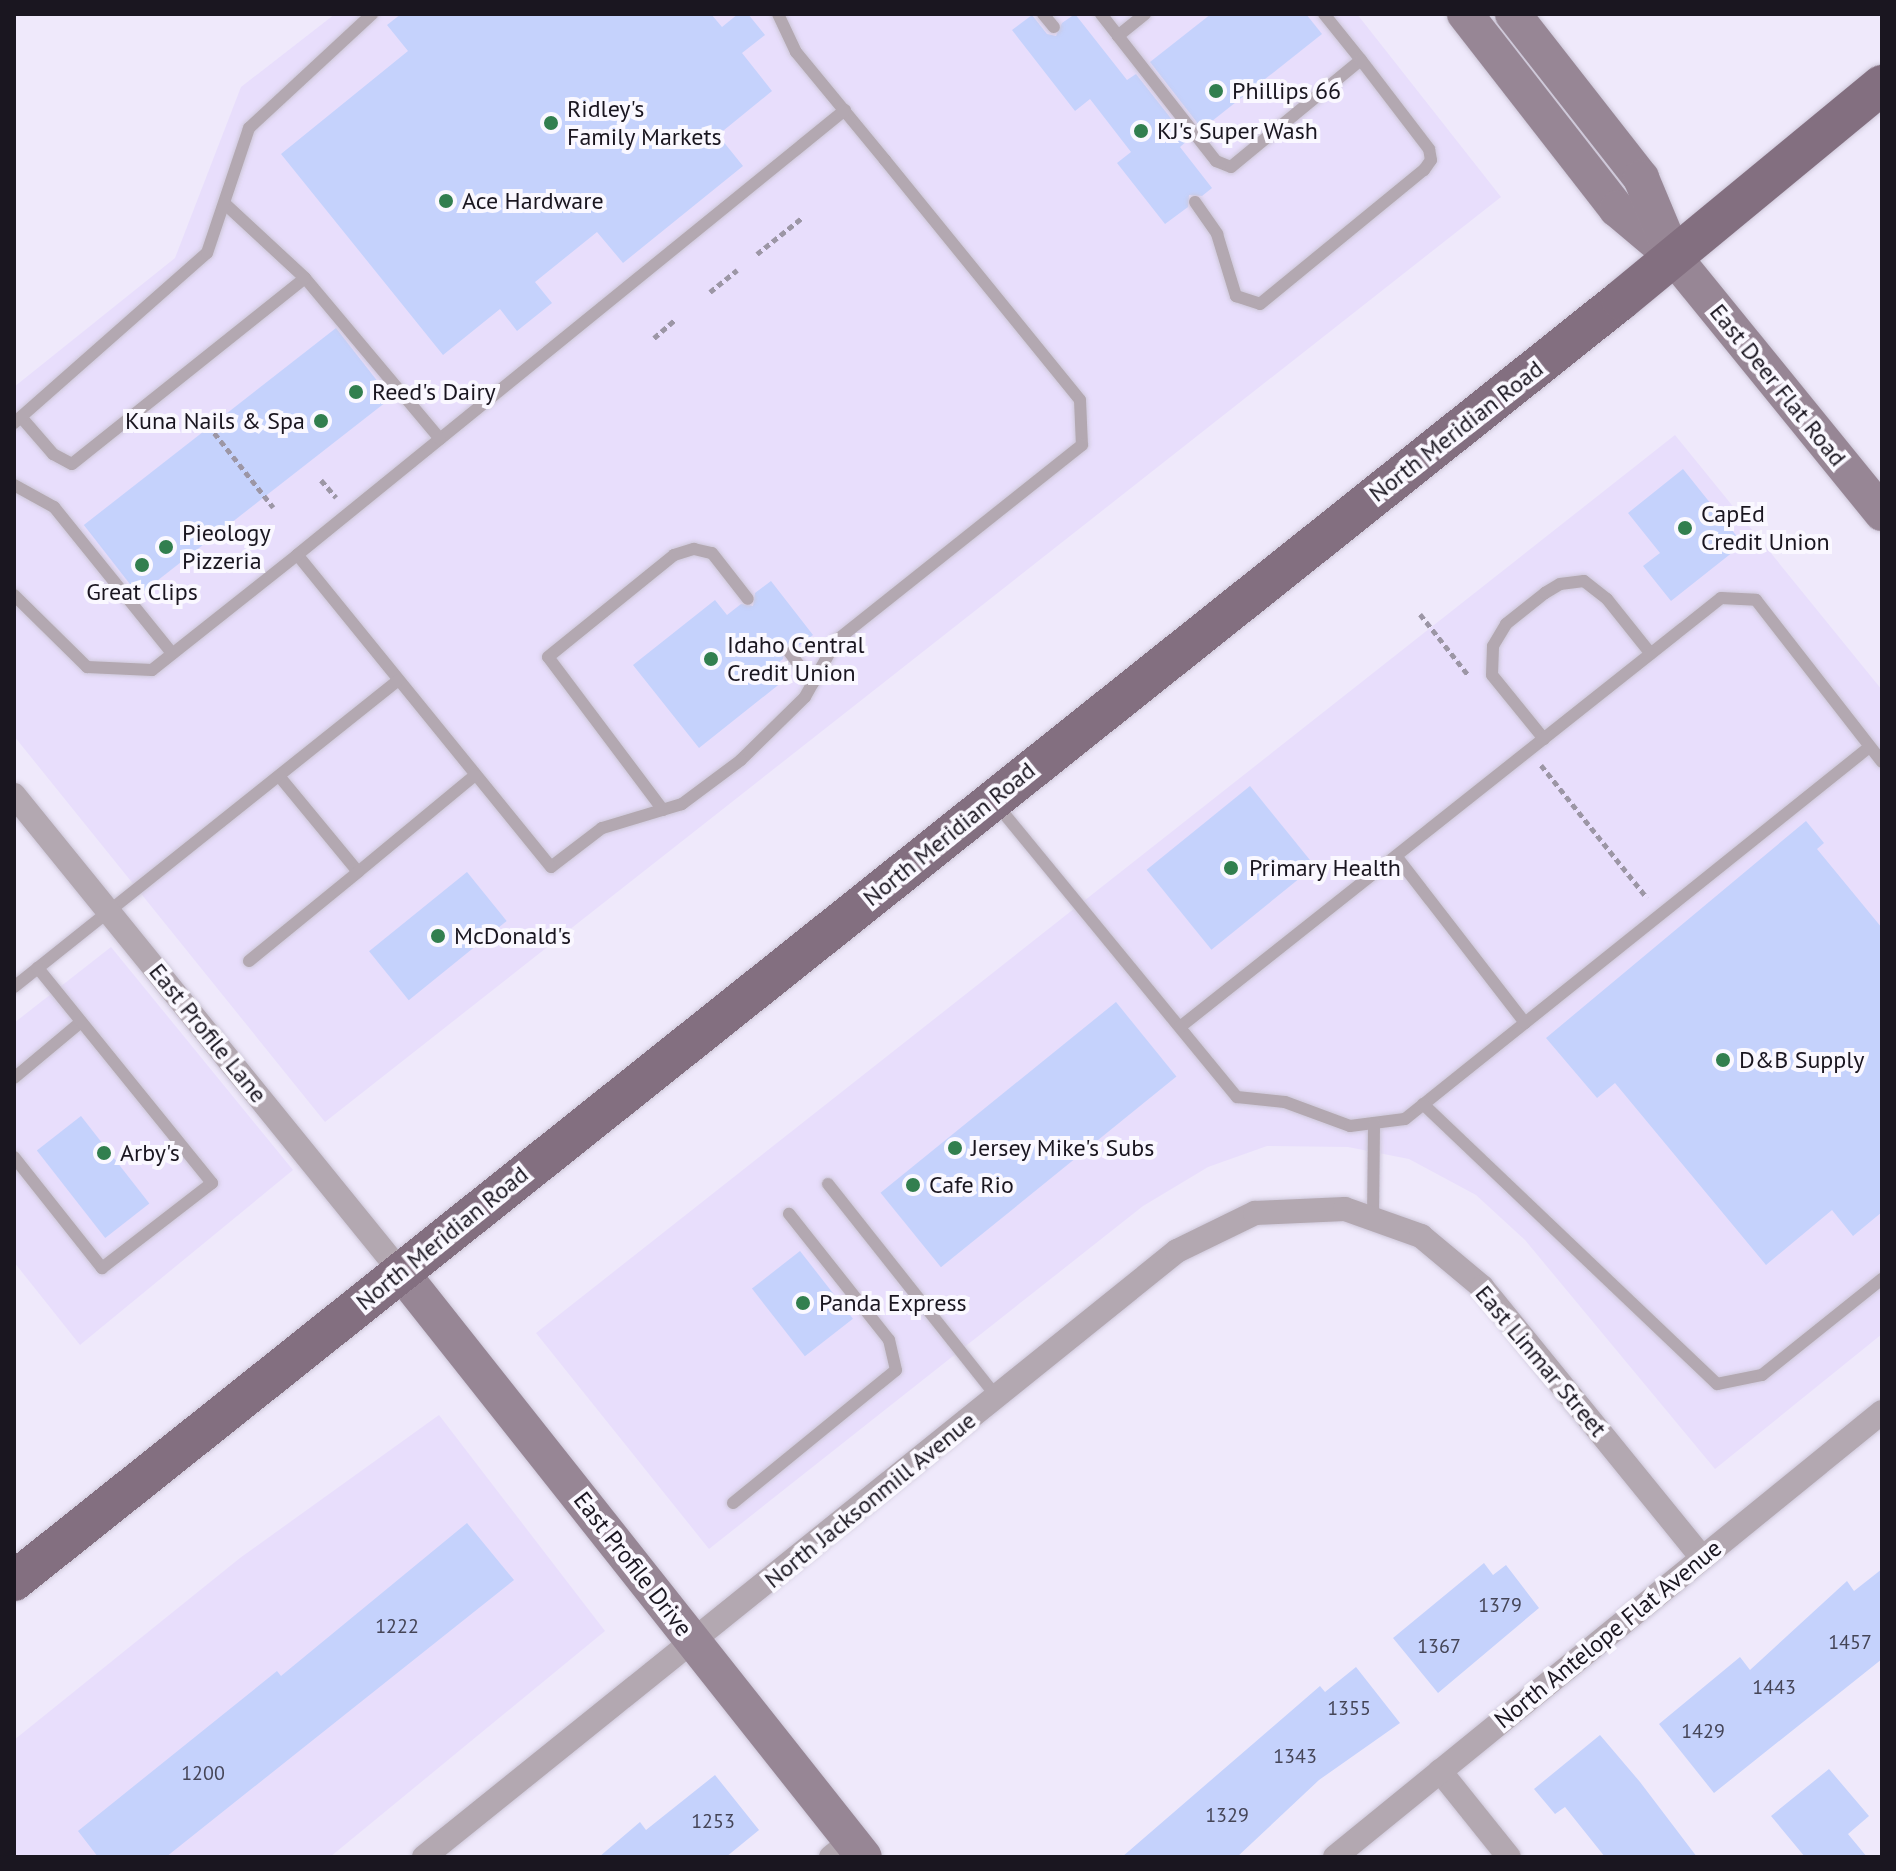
<!DOCTYPE html>
<html>
<head>
<meta charset="utf-8">
<style>
  body { margin:0 }
  #map { position:relative; width:1896px; height:1871px; overflow:hidden; background:#efe9fb; font-family:"PT Sans",sans-serif }
  div>[style] { position:absolute }
  .built>* { inset:0; background:#e8defc }
  .building>* { inset:0; background:#c5d2fc; transform-origin:0 0 }
  .path>* { height:5px; margin-top:-2.5px; transform-origin:0; background:repeating-linear-gradient(90deg,#9c96a5 0 6px,transparent 0 10px) }
  .roads { filter:drop-shadow(0 0 2px #cdc7d8) drop-shadow(0 0 2px #cdc7d8) }
  .lane>* { height:12px; margin:-6px; padding:0 6px; transform-origin:6px; border-radius:6px; background:#b3a8b1 }
  .street>* { height:24px; margin:-12px; padding:0 12px; transform-origin:12px; border-radius:12px; background:#b3a8b1 }
  .secondary>* { height:36px; margin:-18px; padding:0 18px; transform-origin:18px; border-radius:18px; background:#978695 }
  .primary>* { height:40px; margin:-20px; padding:0 20px; transform-origin:20px; border-radius:20px; background:#836f80 }
  .dots>* { width:22px; height:22px; translate:-50% -50%; box-sizing:border-box; border:4px solid #faf8ff; border-radius:50% }
  span { translate:-50% -50%; white-space:nowrap; text-align:center; line-height:1.15; -webkit-text-stroke:8px #faf8ff; paint-order:stroke }
  .number-label { font-size:20px; color:#454557 }
  .number-label span { -webkit-text-stroke-width:0 }
  .poi-label { font-size:24px; color:#1a1620 }
  .left { translate:0 -50%; text-align:left }
  .right { translate:-100% -50%; text-align:right }
  .street-label { font-size:24px; color:#1a1620 }
  .frame { position:absolute; inset:0; border:16px solid #1a1620; pointer-events:none }
</style>
</head>
<body>
<div id="map">
  <div class="built">
    <i style="clip-path:polygon(335px 14px,1357px 14px,1501px 197px,325px 1122px,14px 736px,14px 387px,175px 258px,241px 87px)"></i>
    <i style="clip-path:polygon(1675px 435px,1882px 690px,1882px 1334px,1715px 1469px,1525px 1240px,1476px 1195px,1409px 1159px,1348px 1147px,1267px 1146px,1208px 1167px,1143px 1206px,709px 1549px,536px 1333px)"></i>
    <i style="clip-path:polygon(111px 947px,293px 1170px,80px 1345px,14px 1262px,14px 1023px)"></i>
    <i style="clip-path:polygon(439px 1415px,605px 1631px,330px 1857px,14px 1857px,14px 1740px,240px 1558px)"></i>
  </div>
  <div class="building">
    <i style="clip-path:polygon(401px 14px,711px 14px,722px 27px,738px 14px,748px 14px,765px 35px,742px 53px,772px 91px,718px 135px,743px 166px,623px 263px,597px 232px,535px 282px,552px 303px,517px 331px,500px 309px,443px 355px,281px 154px,408px 51px,387px 25px)"></i>
    <i style="clip-path:polygon(1075px 14px,1127px 80px,1136px 74px,1188px 140px,1180px 147px,1212px 188px,1202px 196px,1189px 195px,1188px 207px,1165px 224px,1117px 163px,1131px 152px,1090px 99px,1075px 111px,1012px 30px,1032px 15px,1047px 34px,1056px 36px,1062px 23px)"></i>
    <i style="clip-path:polygon(1211px 14px,1306px 14px,1322px 34px,1202px 129px,1150px 62px)"></i>
    <i style="left:336px;top:328px;width:89px;height:320px;rotate:52deg"></i>
    <i style="clip-path:polygon(1683px 469px,1743px 544px,1671px 601px,1643px 566px,1660px 553px,1628px 513px)"></i>
    <i style="clip-path:polygon(771px 581px,813px 635px,797px 647px,784px 646px,783px 659px,771px 668px,782px 682px,699px 748px,633px 665px,715px 600px,727px 615px,741px 604px,753px 606px,755px 593px)"></i>
    <i style="left:1250px;top:786px;width:103px;height:133px;rotate:51deg"></i>
    <i style="clip-path:polygon(1806px 821px,1824px 843px,1817px 849px,1882px 928px,1882px 1212px,1853px 1236px,1832px 1210px,1766px 1265px,1615px 1083px,1597px 1098px,1546px 1038px)"></i>
    <i style="left:467px;top:872px;width:63px;height:126px;rotate:51deg"></i>
    <i style="left:1116px;top:1002px;width:96px;height:303px;rotate:51deg"></i>
    <i style="left:81px;top:1116px;width:111px;height:56px;rotate:52deg"></i>
    <i style="left:800px;top:1251px;width:86px;height:61px;rotate:52deg"></i>
    <i style="clip-path:polygon(467px 1523px,514px 1580px,166px 1857px,98px 1857px,78px 1831px,277px 1671px,281px 1676px)"></i>
    <i style="clip-path:polygon(1484px 1563px,1493px 1575px,1506px 1565px,1539px 1608px,1438px 1693px,1393px 1638px)"></i>
    <i style="clip-path:polygon(1882px 1569px,1882px 1659px,1714px 1793px,1659px 1724px,1740px 1657px,1750px 1670px,1847px 1581px,1854px 1591px)"></i>
    <i style="clip-path:polygon(1356px 1667px,1400px 1723px,1319px 1780px,1237px 1857px,1122px 1857px,1320px 1686px,1325px 1692px)"></i>
    <i style="clip-path:polygon(1600px 1735px,1640px 1782px,1697px 1857px,1605px 1857px,1565px 1807px,1555px 1814px,1534px 1789px)"></i>
    <i style="clip-path:polygon(1829px 1769px,1869px 1816px,1848px 1834px,1867px 1857px,1805px 1857px,1771px 1816px)"></i>
    <i style="clip-path:polygon(715px 1775px,759px 1830px,726px 1857px,599px 1857px,640px 1822px,646px 1830px)"></i>
  </div>
  <div class="path">
    <i style="left:757px;top:254px;width:59px;rotate:-38.8deg"></i>
    <i style="left:710px;top:292px;width:35px;rotate:-39deg"></i>
    <i style="left:654px;top:338px;width:28px;rotate:-41deg"></i>
    <i style="left:208px;top:425px;width:105px;rotate:51.6deg"></i>
    <i style="left:321px;top:480px;width:23px;rotate:49deg"></i>
    <i style="left:1420px;top:614px;width:79px;rotate:51.7deg"></i>
    <i style="left:1541px;top:765px;width:170px;rotate:51.4deg"></i>
  </div>
  <div class="roads">
    <div class="lane">
      <i style="left:778px;top:14px;width:42px;rotate:64.7deg"></i>
      <i style="left:796px;top:52px;width:140px;rotate:50.5deg"></i>
      <i style="left:885px;top:160px;width:309px;rotate:50.9deg"></i>
      <i style="left:1080px;top:400px;width:45px;rotate:87.5deg"></i>
      <i style="left:1082px;top:445px;width:315px;rotate:141.5deg"></i>
      <i style="left:836px;top:641px;width:64px;rotate:119deg"></i>
      <i style="left:805px;top:697px;width:90px;rotate:135.5deg"></i>
      <i style="left:741px;top:760px;width:74px;rotate:143.3deg"></i>
      <i style="left:682px;top:804px;width:84px;rotate:163.3deg"></i>
      <i style="left:602px;top:828px;width:64px;rotate:142.6deg"></i>
      <i style="left:551px;top:867px;width:402px;rotate:-129.1deg"></i>
      <i style="left:297px;top:555px;width:706px;rotate:-39.08deg"></i>
      <i style="left:1043px;top:14px;width:17px;rotate:50deg"></i>
      <i style="left:1101px;top:14px;width:28px;rotate:52deg"></i>
      <i style="left:1145px;top:14px;width:35px;rotate:141deg"></i>
      <i style="left:1118px;top:36px;width:159px;rotate:51.9deg"></i>
      <i style="left:1216px;top:161px;width:16px;rotate:22deg"></i>
      <i style="left:1231px;top:167px;width:168px;rotate:-39.5deg"></i>
      <i style="left:1361px;top:60px;width:59px;rotate:-128.8deg"></i>
      <i style="left:1195px;top:202px;width:39px;rotate:55deg"></i>
      <i style="left:1217px;top:234px;width:65px;rotate:73deg"></i>
      <i style="left:1236px;top:296px;width:25px;rotate:18deg"></i>
      <i style="left:1260px;top:304px;width:212px;rotate:-39.3deg"></i>
      <i style="left:1424px;top:170px;width:12px;rotate:-55deg"></i>
      <i style="left:1431px;top:160px;width:11px;rotate:-100deg"></i>
      <i style="left:1429px;top:149px;width:112px;rotate:-127.4deg"></i>
      <i style="left:305px;top:278px;width:210px;rotate:50deg"></i>
      <i style="left:21px;top:417px;width:49px;rotate:49.1deg"></i>
      <i style="left:53px;top:454px;width:21px;rotate:28deg"></i>
      <i style="left:72px;top:464px;width:298px;rotate:-38.6deg"></i>
      <i style="left:305px;top:278px;width:110px;rotate:-137.2deg"></i>
      <i style="left:14px;top:423px;width:257px;rotate:-41.4deg"></i>
      <i style="left:207px;top:253px;width:132px;rotate:-71.4deg"></i>
      <i style="left:249px;top:128px;width:168px;rotate:-42.8deg"></i>
      <i style="left:14px;top:485px;width:46px;rotate:28.8deg"></i>
      <i style="left:54px;top:507px;width:188px;rotate:51.1deg"></i>
      <i style="left:14px;top:595px;width:103px;rotate:44.6deg"></i>
      <i style="left:87px;top:667px;width:65px;rotate:2.6deg"></i>
      <i style="left:152px;top:670px;width:185px;rotate:-38.4deg"></i>
      <i style="left:790px;top:653px;width:38px;rotate:53deg"></i>
      <i style="left:1544px;top:739px;width:82px;rotate:-129.1deg"></i>
      <i style="left:1492px;top:675px;width:29px;rotate:-88deg"></i>
      <i style="left:1493px;top:646px;width:26px;rotate:-59deg"></i>
      <i style="left:1506px;top:624px;width:50px;rotate:-38.5deg"></i>
      <i style="left:1545px;top:593px;width:17px;rotate:-31deg"></i>
      <i style="left:1560px;top:584px;width:24px;rotate:-7deg"></i>
      <i style="left:1584px;top:581px;width:29px;rotate:38deg"></i>
      <i style="left:1607px;top:599px;width:70px;rotate:51.3deg"></i>
      <i style="left:279px;top:776px;width:124px;rotate:50.5deg"></i>
      <i style="left:358px;top:872px;width:151px;rotate:-39.6deg"></i>
      <i style="left:997px;top:805px;width:378px;rotate:50.6deg"></i>
      <i style="left:1237px;top:1097px;width:48px;rotate:5.9deg"></i>
      <i style="left:1285px;top:1102px;width:69px;rotate:20.3deg"></i>
      <i style="left:1350px;top:1126px;width:55px;rotate:-7.3deg"></i>
      <i style="left:1405px;top:1119px;width:592px;rotate:-38.69deg"></i>
      <i style="left:663px;top:810px;width:191px;rotate:-126.9deg"></i>
      <i style="left:548px;top:657px;width:162px;rotate:-39deg"></i>
      <i style="left:674px;top:555px;width:21px;rotate:-17deg"></i>
      <i style="left:694px;top:549px;width:18px;rotate:13deg"></i>
      <i style="left:712px;top:553px;width:58px;rotate:52deg"></i>
      <i style="left:1396px;top:856px;width:211px;rotate:52.3deg"></i>
      <i style="left:249px;top:961px;width:141px;rotate:-39.2deg"></i>
      <i style="left:14px;top:987px;width:491px;rotate:-38.6deg"></i>
      <i style="left:1180px;top:1027px;width:690px;rotate:-38.41deg"></i>
      <i style="left:1721px;top:598px;width:35px;rotate:3deg"></i>
      <i style="left:1756px;top:600px;width:205px;rotate:52.1deg"></i>
      <i style="left:14px;top:1078px;width:87px;rotate:-39.9deg"></i>
      <i style="left:1423px;top:1104px;width:406px;rotate:43.6deg"></i>
      <i style="left:1717px;top:1384px;width:46px;rotate:-11.3deg"></i>
      <i style="left:1762px;top:1375px;width:154px;rotate:-38.7deg"></i>
      <i style="left:14px;top:1157px;width:142px;rotate:51.6deg"></i>
      <i style="left:102px;top:1268px;width:139px;rotate:-37.7deg"></i>
      <i style="left:212px;top:1183px;width:277px;rotate:-129deg"></i>
      <i style="left:828px;top:1184px;width:272px;rotate:51.6deg"></i>
      <i style="left:1373px;top:1220px;width:97px;rotate:-89.4deg"></i>
      <i style="left:733px;top:1503px;width:210px;rotate:-39.2deg"></i>
      <i style="left:896px;top:1370px;width:31px;rotate:-103deg"></i>
      <i style="left:889px;top:1340px;width:161px;rotate:-128.4deg"></i>
    </div>
    <div class="street">
      <i style="left:14px;top:795px;width:613px;rotate:50.96deg"></i>
      <i style="left:1440px;top:1771px;width:110px;rotate:51.3deg"></i>
      <i style="left:424px;top:1857px;width:967px;rotate:-38.83deg"></i>
      <i style="left:1177px;top:1251px;width:87px;rotate:-26deg"></i>
      <i style="left:1255px;top:1213px;width:90px;rotate:-2.5deg"></i>
      <i style="left:1345px;top:1209px;width:81px;rotate:19.6deg"></i>
      <i style="left:1421px;top:1236px;width:80px;rotate:39.9deg"></i>
      <i style="left:1482px;top:1287px;width:349px;rotate:50.9deg"></i>
      <i style="left:831px;top:1857px;width:27px;rotate:-39deg"></i>
      <i style="left:1335px;top:1857px;width:705px;rotate:-39.13deg"></i>
    </div>
    <div class="secondary">
      <i style="left:1465px;top:14px;width:247px;rotate:52.1deg"></i>
      <i style="left:1617px;top:209px;width:75px;rotate:40.1deg"></i>
      <i style="left:1674px;top:257px;width:330px;rotate:50.9deg"></i>
      <i style="left:1513px;top:14px;width:208px;rotate:52deg"></i>
      <i style="left:1641px;top:178px;width:80px;rotate:67.3deg"></i>
      <i style="left:400px;top:1271px;width:747px;rotate:51.63deg"></i>
    </div>
    <div class="primary">
      <i style="left:14px;top:1581px;width:2055px;rotate:-38.56deg"></i>
      <i style="left:1621px;top:300px;width:338px;rotate:-39.5deg"></i>
    </div>
  </div>
  <div class="dots">
    <i style="left:1216px;top:91px;background:#327f4f"></i>
    <i style="left:551px;top:123px;background:#327f4f"></i>
    <i style="left:1141px;top:131px;background:#327f4f"></i>
    <i style="left:446px;top:201px;background:#327f4f"></i>
    <i style="left:356px;top:392px;background:#327f4f"></i>
    <i style="left:321px;top:421px;background:#327f4f"></i>
    <i style="left:1685px;top:528px;background:#327f4f"></i>
    <i style="left:166px;top:547px;background:#327f4f"></i>
    <i style="left:142px;top:565px;background:#327f4f"></i>
    <i style="left:711px;top:659px;background:#327f4f"></i>
    <i style="left:1231px;top:868px;background:#327f4f"></i>
    <i style="left:438px;top:936px;background:#327f4f"></i>
    <i style="left:1723px;top:1060px;background:#327f4f"></i>
    <i style="left:955px;top:1148px;background:#327f4f"></i>
    <i style="left:104px;top:1153px;background:#327f4f"></i>
    <i style="left:913px;top:1185px;background:#327f4f"></i>
    <i style="left:803px;top:1303px;background:#327f4f"></i>
  </div>
  <div class="number-label">
    <span style="left:1500px;top:1605px">1379</span>
    <span style="left:397px;top:1626px">1222</span>
    <span style="left:1850px;top:1642px">1457</span>
    <span style="left:1439px;top:1646px">1367</span>
    <span style="left:1774px;top:1687px">1443</span>
    <span style="left:1349px;top:1708px">1355</span>
    <span style="left:1703px;top:1731px">1429</span>
    <span style="left:1295px;top:1756px">1343</span>
    <span style="left:203px;top:1773px">1200</span>
    <span style="left:1227px;top:1815px">1329</span>
    <span style="left:713px;top:1821px">1253</span>
  </div>
  <div class="poi-label">
    <span class="left" style="left:1232px;top:91px">Phillips 66</span>
    <span class="left" style="left:567px;top:123px">Ridley's<br>Family Markets</span>
    <span class="left" style="left:1157px;top:131px">KJ's Super Wash</span>
    <span class="left" style="left:462px;top:201px">Ace Hardware</span>
    <span class="left" style="left:372px;top:392px">Reed's Dairy</span>
    <span class="right" style="left:305px;top:421px">Kuna Nails &amp; Spa</span>
    <span class="left" style="left:1701px;top:528px">CapEd<br>Credit Union</span>
    <span class="left" style="left:182px;top:547px">Pieology<br>Pizzeria</span>
    <span style="left:142px;top:592px">Great Clips</span>
    <span class="left" style="left:727px;top:659px">Idaho Central<br>Credit Union</span>
    <span class="left" style="left:1249px;top:868px">Primary Health</span>
    <span class="left" style="left:454px;top:936px">McDonald's</span>
    <span class="left" style="left:1739px;top:1060px">D&amp;B Supply</span>
    <span class="left" style="left:971px;top:1148px">Jersey Mike's Subs</span>
    <span class="left" style="left:120px;top:1153px">Arby's</span>
    <span class="left" style="left:929px;top:1185px">Cafe Rio</span>
    <span class="left" style="left:819px;top:1303px">Panda Express</span>
  </div>
  <div class="street-label">
    <span style="left:1778px;top:385px;rotate:51deg">East Deer Flat Road</span>
    <span style="left:1456px;top:431px;rotate:-38deg">North Meridian Road</span>
    <span style="left:949px;top:834px;rotate:-39deg">North Meridian Road</span>
    <span style="left:208px;top:1033px;rotate:51deg">East Profile Lane</span>
    <span style="left:442px;top:1238px;rotate:-39deg">North Meridian Road</span>
    <span style="left:1541px;top:1361px;rotate:50deg">East Linmar Street</span>
    <span style="left:870px;top:1500px;rotate:-39deg">North Jacksonmill Avenue</span>
    <span style="left:633px;top:1564px;rotate:52deg">East Profile Drive</span>
    <span style="left:1608px;top:1634px;rotate:-39deg">North Antelope Flat Avenue</span>
  </div>
  <div class="frame"></div>
</div>
</body>
</html>
